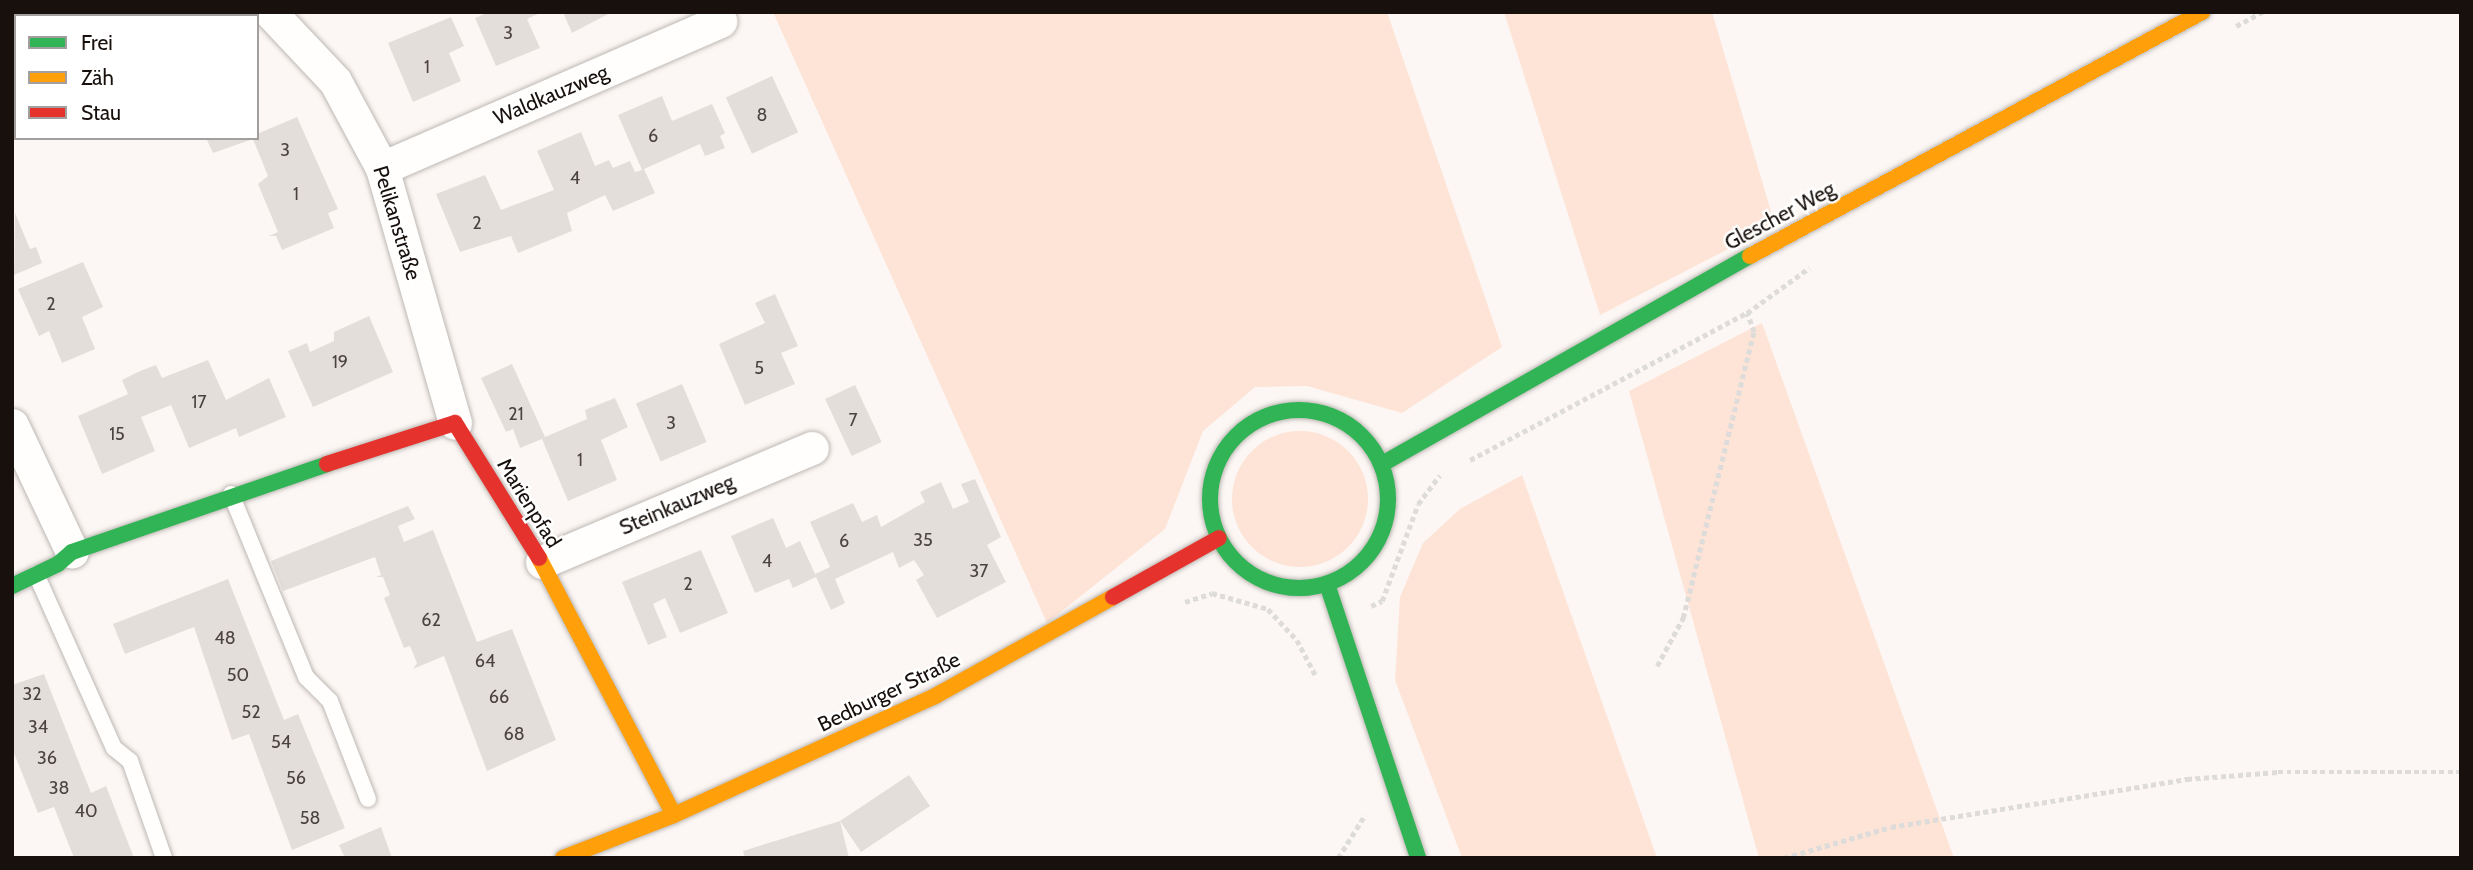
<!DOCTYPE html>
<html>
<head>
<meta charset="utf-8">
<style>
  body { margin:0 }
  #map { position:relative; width:2473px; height:870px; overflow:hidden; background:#fcf7f4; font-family:Cabin,sans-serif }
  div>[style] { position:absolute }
  .green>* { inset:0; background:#fde4d6 }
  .round { border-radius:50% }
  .building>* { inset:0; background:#e4deda; transform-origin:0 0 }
  .path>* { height:4.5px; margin-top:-2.25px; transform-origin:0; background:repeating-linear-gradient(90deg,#dddcda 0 5px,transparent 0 8.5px) }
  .roads { filter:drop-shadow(0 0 2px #bdb8b4) drop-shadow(0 0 2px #bdb8b4) }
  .lane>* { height:16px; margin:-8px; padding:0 8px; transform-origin:8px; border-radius:8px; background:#fffefd }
  .street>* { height:33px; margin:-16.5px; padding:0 16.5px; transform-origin:16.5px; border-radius:16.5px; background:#fffefd }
  .fast>* { height:16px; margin:-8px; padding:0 8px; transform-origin:8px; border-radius:8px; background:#30b455 }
  .fast>.ring { margin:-8px; padding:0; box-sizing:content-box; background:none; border:16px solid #30b455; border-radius:50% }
  .slow>* { height:16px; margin:-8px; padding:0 8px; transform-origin:8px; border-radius:8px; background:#ff9f0a }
  .jam>* { height:16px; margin:-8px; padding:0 8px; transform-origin:8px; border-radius:8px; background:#e5322d }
  span { translate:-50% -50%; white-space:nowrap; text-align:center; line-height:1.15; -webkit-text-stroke:5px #fff; paint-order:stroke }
  .number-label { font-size:18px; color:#4a4440 }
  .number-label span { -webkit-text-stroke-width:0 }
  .street-label { font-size:21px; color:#17100c }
  .frame { position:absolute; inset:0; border:14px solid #17100c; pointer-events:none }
  .legend { position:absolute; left:14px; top:14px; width:245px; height:126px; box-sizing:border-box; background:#fff; border:2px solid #a29f9e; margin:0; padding:9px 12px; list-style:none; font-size:21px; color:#17100c }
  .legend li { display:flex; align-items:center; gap:14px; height:35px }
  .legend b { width:35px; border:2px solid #a29f9e }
</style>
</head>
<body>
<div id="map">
  <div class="green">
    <i style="clip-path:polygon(773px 12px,1387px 12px,1502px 347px,1402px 413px,1307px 386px,1255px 387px,1203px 431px,1165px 529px,1047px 623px)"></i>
    <i style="clip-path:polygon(1504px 12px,1712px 12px,1775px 225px,1600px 315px)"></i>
    <i style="clip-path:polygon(1762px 323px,1954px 858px,1759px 858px,1629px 391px)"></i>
    <i class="round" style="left:1232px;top:431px;width:136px;height:136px"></i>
    <i style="clip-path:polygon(1522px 475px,1657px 858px,1462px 858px,1395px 680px,1400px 597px,1423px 543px,1460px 509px)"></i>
  </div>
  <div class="building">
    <i style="clip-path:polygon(22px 12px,78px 12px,70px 16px)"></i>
    <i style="left:115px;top:12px;width:41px;height:4px"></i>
    <i style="clip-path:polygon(188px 12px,206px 12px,207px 16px,180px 16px)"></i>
    <i style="clip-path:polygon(489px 12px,542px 12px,527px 19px,540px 48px,496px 66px,475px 18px)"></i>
    <i style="clip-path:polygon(563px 12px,612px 12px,572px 33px)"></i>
    <i style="clip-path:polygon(451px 17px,464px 46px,449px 53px,461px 81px,413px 102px,388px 43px)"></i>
    <i style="left:772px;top:76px;width:62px;height:51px;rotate:65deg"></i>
    <i style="clip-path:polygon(662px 96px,672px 121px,712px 104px,725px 133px,720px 136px,725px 148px,705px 156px,700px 144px,644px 169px,655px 193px,613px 211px,605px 195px,567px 213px,572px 231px,518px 253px,511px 236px,460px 252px,436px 194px,485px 175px,501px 210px,554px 190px,537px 151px,581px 132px,595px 166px,609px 160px,613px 168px,630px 161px,635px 172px,642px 170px,618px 115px)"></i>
    <i style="clip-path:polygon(297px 117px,338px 209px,328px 213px,334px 228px,282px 250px,276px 236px,269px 236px,278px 232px,258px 184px,268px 176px,253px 139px,213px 153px,206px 138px,257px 138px,257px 134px)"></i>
    <i style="clip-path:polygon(15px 213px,30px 249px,36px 247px,42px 263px,14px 275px)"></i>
    <i style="clip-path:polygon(83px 262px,103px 307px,82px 317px,95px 349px,62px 363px,49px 331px,39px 336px,18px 289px)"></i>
    <i style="clip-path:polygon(775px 294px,798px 346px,781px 353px,795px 384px,745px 405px,719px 344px,765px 323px,755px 303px)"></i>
    <i style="clip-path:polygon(369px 316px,393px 372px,313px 407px,288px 351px,307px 343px,310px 352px,334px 341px,334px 332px)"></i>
    <i style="clip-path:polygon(208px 360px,226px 400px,269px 378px,286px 417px,239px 437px,236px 428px,189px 448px,171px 405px,141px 417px,155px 451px,102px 474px,78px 416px,128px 394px,122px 380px,140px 371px,156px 365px,162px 378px)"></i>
    <i style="clip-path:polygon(512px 364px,545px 437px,587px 419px,585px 410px,615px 398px,628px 427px,601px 440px,617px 480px,568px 501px,542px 439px,520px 448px,513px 429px,506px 432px,481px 378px)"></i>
    <i style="left:682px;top:384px;width:63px;height:50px;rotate:67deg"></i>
    <i style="left:855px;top:385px;width:63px;height:33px;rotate:65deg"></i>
    <i style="clip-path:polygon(975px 479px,1001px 537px,987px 545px,1006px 582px,937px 618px,916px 580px,924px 575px,914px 560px,899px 568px,893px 552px,835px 579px,845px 603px,831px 610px,816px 577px,793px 588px,789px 579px,755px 593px,731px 536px,773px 518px,786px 548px,800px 541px,815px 574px,830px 567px,810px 522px,853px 503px,862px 522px,877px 515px,881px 527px,925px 502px,920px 492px,941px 482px,953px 509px,969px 502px,961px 484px)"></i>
    <i style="clip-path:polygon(408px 506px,415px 519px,398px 526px,404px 542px,433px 530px,477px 642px,512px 629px,556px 740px,487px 771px,444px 656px,413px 669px,417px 663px,410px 646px,404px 648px,384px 598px,390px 595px,383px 577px,376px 577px,381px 575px,375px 557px,283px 591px,271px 561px)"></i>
    <i style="clip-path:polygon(701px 550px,728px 613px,680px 633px,665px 598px,653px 604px,667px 637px,648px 645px,622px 582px)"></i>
    <i style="clip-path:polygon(228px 579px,284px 720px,298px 714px,345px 828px,292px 850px,249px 734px,232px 740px,194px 627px,125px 654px,113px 624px)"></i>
    <i style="clip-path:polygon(44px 674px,91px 793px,106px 786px,134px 858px,74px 858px,54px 807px,38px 813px,12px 748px,12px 685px)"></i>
    <i style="clip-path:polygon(909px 775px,930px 806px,861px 852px,840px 821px,849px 858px,745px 858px,743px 851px,840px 821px)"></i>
    <i style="clip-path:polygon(381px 827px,392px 858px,345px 858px,339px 845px)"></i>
  </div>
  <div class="path">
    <i style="left:2236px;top:26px;width:30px;rotate:-28deg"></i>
    <i style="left:1470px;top:460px;width:314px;rotate:-28deg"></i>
    <i style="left:1747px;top:313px;width:77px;rotate:-36deg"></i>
    <i style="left:1185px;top:602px;width:28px;rotate:-18deg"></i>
    <i style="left:1212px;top:593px;width:58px;rotate:15.9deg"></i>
    <i style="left:1268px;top:609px;width:42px;rotate:46.9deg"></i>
    <i style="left:1297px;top:640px;width:41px;rotate:62.2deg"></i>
    <i style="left:1371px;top:606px;width:12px;rotate:-24deg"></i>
    <i style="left:1382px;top:601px;width:103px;rotate:-69.6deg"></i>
    <i style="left:1418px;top:504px;width:36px;rotate:-53deg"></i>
    <i style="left:1657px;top:666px;width:55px;rotate:-61.6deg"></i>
    <i style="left:1683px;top:618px;width:295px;rotate:-76.1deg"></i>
    <i style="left:1754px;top:332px;width:20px;rotate:-110deg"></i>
    <i style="left:1338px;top:858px;width:51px;rotate:-57.9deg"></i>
    <i style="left:1784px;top:858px;width:111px;rotate:-16.2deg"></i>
    <i style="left:1891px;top:827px;width:300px;rotate:-9.2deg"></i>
    <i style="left:2187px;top:779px;width:91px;rotate:-4.4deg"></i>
    <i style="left:2278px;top:772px;width:183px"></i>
  </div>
  <div class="roads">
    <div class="lane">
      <i style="left:231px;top:494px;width:198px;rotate:67.7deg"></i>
      <i style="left:306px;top:677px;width:34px;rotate:45deg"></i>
      <i style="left:330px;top:701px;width:105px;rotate:68.8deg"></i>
      <i style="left:36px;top:574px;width:191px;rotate:65.9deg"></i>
      <i style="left:114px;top:748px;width:21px;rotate:39deg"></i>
      <i style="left:130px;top:761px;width:103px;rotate:70.7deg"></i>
    </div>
    <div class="street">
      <i style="left:270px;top:12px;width:95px;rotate:46.7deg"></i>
      <i style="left:335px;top:81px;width:99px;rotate:61.6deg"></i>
      <i style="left:382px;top:168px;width:265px;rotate:74deg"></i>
      <i style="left:382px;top:168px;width:369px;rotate:-23.5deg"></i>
      <i style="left:12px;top:425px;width:140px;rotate:64.7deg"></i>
      <i style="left:542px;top:562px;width:293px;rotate:-22.9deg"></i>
    </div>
    <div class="fast">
      <i class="ring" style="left:1210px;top:410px;width:162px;height:162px"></i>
      <i style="left:1382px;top:464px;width:423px;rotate:-29.5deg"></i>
      <i style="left:1327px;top:584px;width:289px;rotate:71.6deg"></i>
      <i style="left:12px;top:586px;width:51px;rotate:-25.6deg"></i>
      <i style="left:58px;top:564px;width:18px;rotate:-41deg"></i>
      <i style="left:72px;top:552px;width:270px;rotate:-19deg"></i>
    </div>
    <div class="slow">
      <i style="left:1750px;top:256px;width:514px;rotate:-28.36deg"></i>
      <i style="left:539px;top:558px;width:290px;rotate:62.3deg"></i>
      <i style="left:563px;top:858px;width:119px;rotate:-21.2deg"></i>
      <i style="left:674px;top:815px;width:287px;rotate:-24.5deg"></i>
      <i style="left:935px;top:696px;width:204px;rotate:-29.1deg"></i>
    </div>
    <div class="jam">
      <i style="left:327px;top:464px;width:134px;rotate:-17.8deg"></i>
      <i style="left:455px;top:423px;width:159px;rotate:58.1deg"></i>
      <i style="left:1113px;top:597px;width:121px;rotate:-29.1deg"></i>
    </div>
  </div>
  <div class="number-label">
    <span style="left:508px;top:33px">3</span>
    <span style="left:427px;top:67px">1</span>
    <span style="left:762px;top:115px">8</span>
    <span style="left:653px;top:136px">6</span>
    <span style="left:285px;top:150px">3</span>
    <span style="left:575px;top:178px">4</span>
    <span style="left:296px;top:194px">1</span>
    <span style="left:477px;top:223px">2</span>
    <span style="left:51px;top:304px">2</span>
    <span style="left:340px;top:362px">19</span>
    <span style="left:759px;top:368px">5</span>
    <span style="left:199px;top:402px">17</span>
    <span style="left:516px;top:414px">21</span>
    <span style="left:853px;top:420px">7</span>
    <span style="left:671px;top:423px">3</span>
    <span style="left:117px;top:434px">15</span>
    <span style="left:580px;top:460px">1</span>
    <span style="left:923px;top:540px">35</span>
    <span style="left:844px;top:541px">6</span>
    <span style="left:767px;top:561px">4</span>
    <span style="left:979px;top:571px">37</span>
    <span style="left:688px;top:584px">2</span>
    <span style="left:431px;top:620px">62</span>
    <span style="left:225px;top:638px">48</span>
    <span style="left:485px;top:661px">64</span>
    <span style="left:238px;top:675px">50</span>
    <span style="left:32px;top:694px">32</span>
    <span style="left:499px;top:697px">66</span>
    <span style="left:251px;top:712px">52</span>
    <span style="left:38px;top:727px">34</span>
    <span style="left:514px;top:734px">68</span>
    <span style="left:281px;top:742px">54</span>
    <span style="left:47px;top:758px">36</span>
    <span style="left:296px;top:778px">56</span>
    <span style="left:59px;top:788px">38</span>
    <span style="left:86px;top:811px">40</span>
    <span style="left:310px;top:818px">58</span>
  </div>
  <div class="street-label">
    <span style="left:551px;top:95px;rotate:-23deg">Waldkauzweg</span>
    <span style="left:1780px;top:216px;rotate:-28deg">Glescher Weg</span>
    <span style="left:397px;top:223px;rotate:73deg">Pelikanstraße</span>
    <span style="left:529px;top:503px;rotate:58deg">Marienpfad</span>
    <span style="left:677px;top:505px;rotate:-23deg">Steinkauzweg</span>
    <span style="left:889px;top:692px;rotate:-26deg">Bedburger Straße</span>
  </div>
  <div class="frame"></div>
  <ul class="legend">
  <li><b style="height:9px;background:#30b455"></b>Frei</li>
  <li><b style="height:9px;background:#ff9f0a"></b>Zäh</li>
  <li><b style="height:9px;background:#e5322d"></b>Stau</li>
  </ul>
</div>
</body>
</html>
